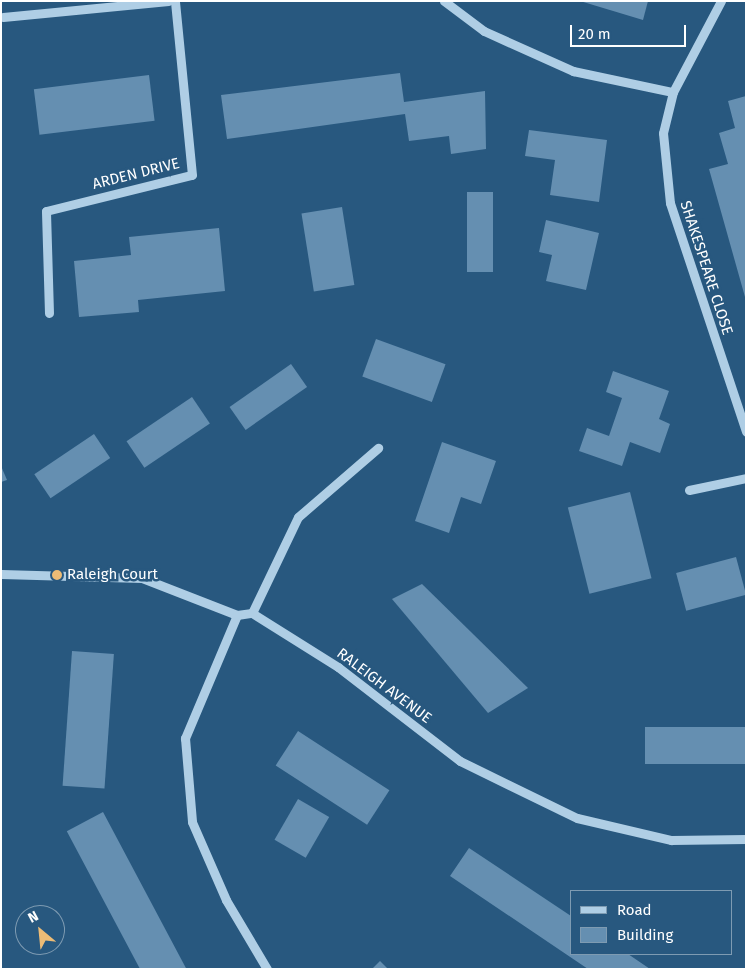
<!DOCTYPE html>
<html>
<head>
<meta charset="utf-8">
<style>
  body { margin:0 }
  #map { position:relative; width:747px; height:970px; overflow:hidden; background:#28587f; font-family:"Fira Sans",sans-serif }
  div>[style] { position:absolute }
  .building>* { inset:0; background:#658fb1; transform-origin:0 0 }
  .minor>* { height:9px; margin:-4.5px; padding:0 4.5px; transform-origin:4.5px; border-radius:4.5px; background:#afcee5 }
  .dots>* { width:14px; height:14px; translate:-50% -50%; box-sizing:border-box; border:2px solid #28587f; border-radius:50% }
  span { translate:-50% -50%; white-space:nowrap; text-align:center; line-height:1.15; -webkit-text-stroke:5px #28587f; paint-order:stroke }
  .street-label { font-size:15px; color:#fff }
  .poi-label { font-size:15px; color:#fff }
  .left { translate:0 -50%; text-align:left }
  .frame { position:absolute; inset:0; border:2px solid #fff; pointer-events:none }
  .legend { position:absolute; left:570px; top:890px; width:162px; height:65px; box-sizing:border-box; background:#28587f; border:1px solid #7e9bb2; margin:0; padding:6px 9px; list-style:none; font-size:15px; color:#fff }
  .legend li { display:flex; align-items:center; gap:10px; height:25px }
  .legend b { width:25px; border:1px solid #7e9bb2 }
  .north { position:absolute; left:15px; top:905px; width:50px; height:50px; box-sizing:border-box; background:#28587f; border:1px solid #7e9bb2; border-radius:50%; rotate:332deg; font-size:14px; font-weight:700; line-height:20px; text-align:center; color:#fff }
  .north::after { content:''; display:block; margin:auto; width:18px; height:22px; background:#edbc76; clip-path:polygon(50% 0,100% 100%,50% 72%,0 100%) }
  .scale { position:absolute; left:570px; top:25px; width:116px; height:22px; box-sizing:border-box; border:2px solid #fff; border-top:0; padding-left:6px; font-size:15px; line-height:18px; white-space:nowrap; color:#fff; -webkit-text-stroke:4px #28587f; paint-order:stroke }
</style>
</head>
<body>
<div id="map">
  <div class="building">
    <i style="clip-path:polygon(580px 1px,648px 1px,643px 20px)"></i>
    <i style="clip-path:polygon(400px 73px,404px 102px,485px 91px,486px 149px,451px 154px,449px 136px,409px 141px,405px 114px,227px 139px,221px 95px)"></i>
    <i style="left:149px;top:75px;width:46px;height:116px;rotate:83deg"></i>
    <i style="clip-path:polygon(746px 96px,746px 297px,745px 297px,709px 169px,728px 164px,719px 133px,735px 128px,728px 101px)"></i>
    <i style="clip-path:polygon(529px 130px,607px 140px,599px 202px,550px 195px,555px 160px,525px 156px)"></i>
    <i style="left:467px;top:192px;width:26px;height:80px"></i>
    <i style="left:342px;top:207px;width:79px;height:41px;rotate:81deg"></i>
    <i style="clip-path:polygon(546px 220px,599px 233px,586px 290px,546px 281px,552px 255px,539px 252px)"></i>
    <i style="clip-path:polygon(219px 228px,225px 291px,138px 300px,139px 312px,79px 317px,74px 261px,131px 255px,129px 237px)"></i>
    <i style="left:376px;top:339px;width:74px;height:40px;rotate:20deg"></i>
    <i style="left:291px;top:364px;width:28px;height:75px;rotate:55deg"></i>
    <i style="clip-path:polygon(613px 371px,669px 391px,659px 419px,670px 424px,660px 453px,630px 442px,622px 466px,579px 451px,587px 428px,609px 436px,622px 398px,606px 392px)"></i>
    <i style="left:192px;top:397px;width:32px;height:79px;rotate:56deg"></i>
    <i style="left:94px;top:434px;width:29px;height:72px;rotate:56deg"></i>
    <i style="clip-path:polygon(442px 442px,496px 461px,481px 504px,461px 497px,449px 533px,415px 521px)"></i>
    <i style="clip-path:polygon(1px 466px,7px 480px,1px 482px)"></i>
    <i style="left:630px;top:492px;width:89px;height:64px;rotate:76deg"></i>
    <i style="left:736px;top:557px;width:39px;height:62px;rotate:75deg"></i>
    <i style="clip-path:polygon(422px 584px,528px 688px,488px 713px,392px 599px)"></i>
    <i style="left:72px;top:651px;width:42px;height:135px;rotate:4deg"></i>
    <i style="left:746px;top:727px;width:37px;height:101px;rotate:90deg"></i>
    <i style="left:298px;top:731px;width:109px;height:41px;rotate:33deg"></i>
    <i style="left:298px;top:799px;width:36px;height:47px;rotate:30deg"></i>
    <i style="left:103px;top:812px;width:178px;height:41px;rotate:62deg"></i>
    <i style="clip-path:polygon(469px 848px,571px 916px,571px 954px,628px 954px,650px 969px,588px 969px,450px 876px)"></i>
    <i style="clip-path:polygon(380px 961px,388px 969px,372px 969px)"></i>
  </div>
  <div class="minor">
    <i style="left:444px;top:1px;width:50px;rotate:36.9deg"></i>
    <i style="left:484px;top:31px;width:98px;rotate:24.2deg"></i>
    <i style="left:573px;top:71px;width:102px;rotate:11.9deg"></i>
    <i style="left:721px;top:1px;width:103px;rotate:117.8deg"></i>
    <i style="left:673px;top:92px;width:42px;rotate:103.7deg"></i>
    <i style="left:663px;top:133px;width:70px;rotate:84.3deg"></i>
    <i style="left:670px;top:203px;width:241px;rotate:71.6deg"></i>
    <i style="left:3px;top:17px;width:166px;rotate:-5.5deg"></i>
    <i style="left:49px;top:313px;width:102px;rotate:-91.7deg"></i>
    <i style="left:46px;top:211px;width:150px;rotate:-13.9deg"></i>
    <i style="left:192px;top:175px;width:175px;rotate:-95.6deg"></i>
    <i style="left:689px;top:490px;width:58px;rotate:-11.9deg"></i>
    <i style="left:1px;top:574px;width:141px;rotate:1.6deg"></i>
    <i style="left:142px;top:578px;width:102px;rotate:21.3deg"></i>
    <i style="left:237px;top:615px;width:15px;rotate:-8deg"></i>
    <i style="left:252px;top:613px;width:102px;rotate:32.1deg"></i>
    <i style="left:338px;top:667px;width:154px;rotate:37.6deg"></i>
    <i style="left:460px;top:761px;width:130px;rotate:26deg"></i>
    <i style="left:577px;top:818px;width:97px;rotate:13.2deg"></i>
    <i style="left:671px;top:840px;width:75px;rotate:-0.8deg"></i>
    <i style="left:252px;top:613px;width:106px;rotate:-64.4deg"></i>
    <i style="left:298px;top:517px;width:106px;rotate:-40.8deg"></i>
    <i style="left:237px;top:615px;width:134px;rotate:112.9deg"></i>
    <i style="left:185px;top:738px;width:84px;rotate:85.2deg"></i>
    <i style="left:192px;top:822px;width:85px;rotate:66.4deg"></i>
    <i style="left:226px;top:900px;width:80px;rotate:59.3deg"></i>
  </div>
  <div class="dots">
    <i style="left:57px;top:575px;background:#edbc76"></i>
  </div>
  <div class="street-label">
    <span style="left:136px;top:174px;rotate:-14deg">ARDEN DRIVE</span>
    <span style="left:706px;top:268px;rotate:72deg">SHAKESPEARE CLOSE</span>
    <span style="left:384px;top:686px;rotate:37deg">RALEIGH AVENUE</span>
  </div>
  <div class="poi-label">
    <span class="left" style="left:67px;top:575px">Raleigh Court</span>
  </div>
  <div class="frame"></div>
  <ul class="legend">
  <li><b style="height:6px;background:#afcee5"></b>Road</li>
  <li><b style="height:14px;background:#658fb1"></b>Building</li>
  </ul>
  <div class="north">N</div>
  <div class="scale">20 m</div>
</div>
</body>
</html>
